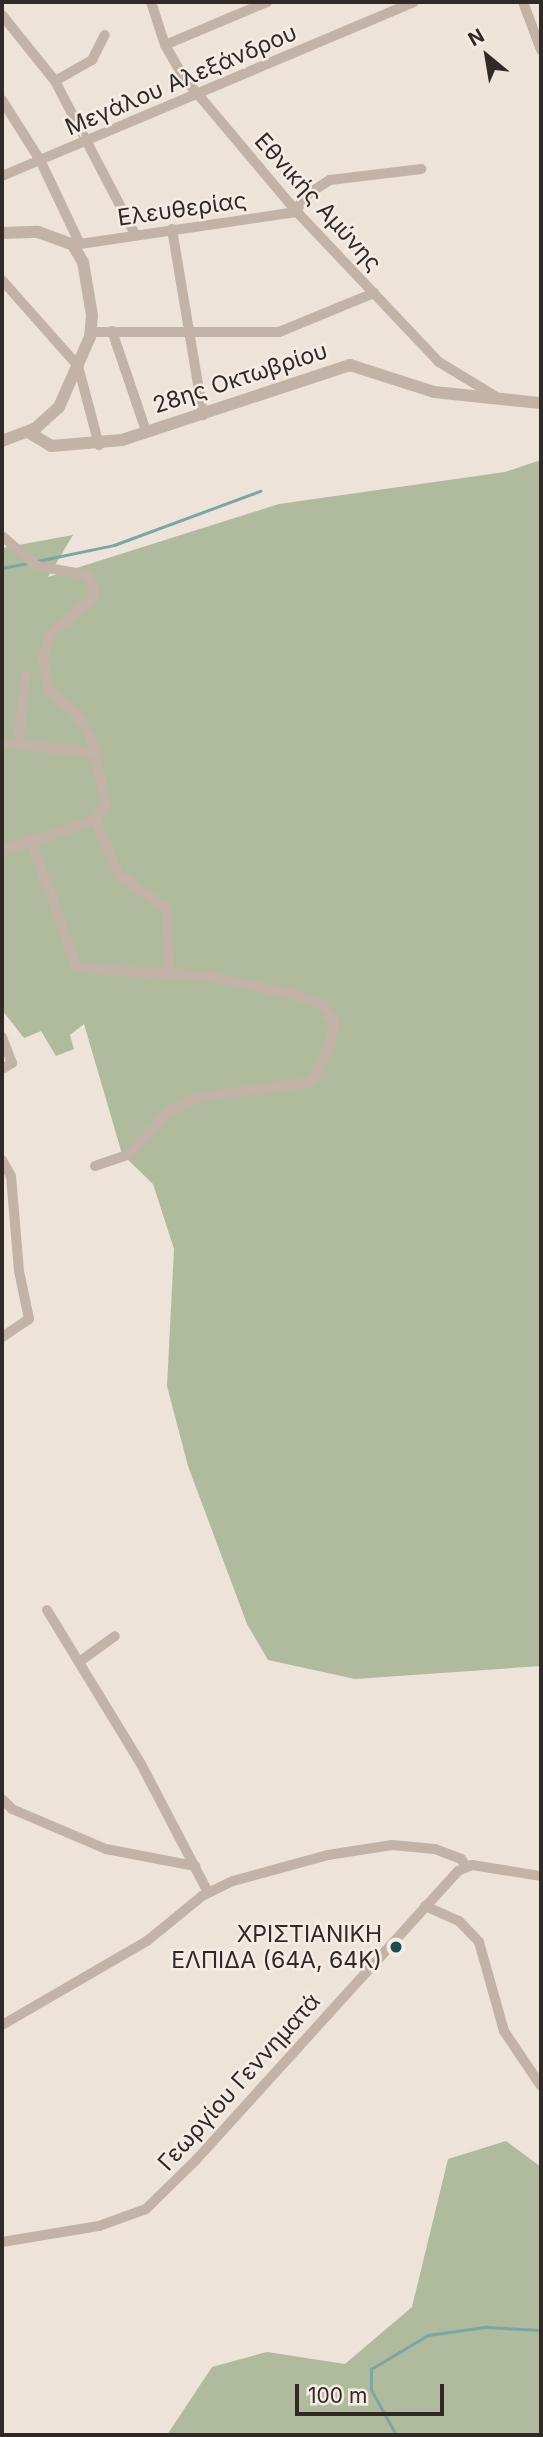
<!DOCTYPE html>
<html>
<head>
<meta charset="utf-8">
<style>
  body { margin:0 }
  #map { position:relative; width:543px; height:2437px; overflow:hidden; background:#ede3d9; font-family:Inter,sans-serif }
  div>[style] { position:absolute }
  .green>* { inset:0; background:#b0ba9c }
  .stream>* { height:2.5px; margin:-1.25px; padding:0 1.25px; transform-origin:1.25px; border-radius:1.25px; background:#7ca5a6 }
  .minor>* { height:10px; margin:-5px; padding:0 5px; transform-origin:5px; border-radius:5px; background:#c3b3a7 }
  .tertiary>* { height:12px; margin:-6px; padding:0 6px; transform-origin:6px; border-radius:6px; background:#c3b3a7 }
  .dots>* { width:19px; height:19px; translate:-50% -50%; box-sizing:border-box; border:4px solid #f5ede5; border-radius:50% }
  span { translate:-50% -50%; white-space:nowrap; text-align:center; line-height:1.15; -webkit-text-stroke:5px #f5ede5; paint-order:stroke }
  .street-label { font-size:23px; color:#312926 }
  .poi-label { font-size:23px; color:#312926 }
  .right { translate:-100% -50%; text-align:right }
  .frame { position:absolute; inset:0; border:4px solid #312926; pointer-events:none }
  .north { position:absolute; left:452px; top:21px; width:70px; height:70px; -webkit-text-stroke:5px #f5ede5; paint-order:stroke; rotate:330deg; font-size:19px; font-weight:700; line-height:28px; text-align:center; color:#312926 }
  .north::after { content:''; display:block; margin:auto; width:24px; height:32px; background:#312926; clip-path:polygon(50% 0,100% 100%,50% 72%,0 100%) }
  .scale { position:absolute; left:295px; top:2384px; width:149px; height:32px; box-sizing:border-box; border:4px solid #312926; border-top:0; padding-left:9px; font-size:21px; line-height:24px; white-space:nowrap; color:#312926; -webkit-text-stroke:5px #f5ede5; paint-order:stroke }
</style>
</head>
<body>
<div id="map">
  <div class="green">
    <i style="clip-path:polygon(541px 460px,541px 1666px,355px 1679px,268px 1660px,247px 1624px,188px 1466px,167px 1386px,174px 1249px,153px 1184px,122px 1154px,84px 1024px,70px 1035px,74px 1049px,56px 1056px,41px 1031px,24px 1038px,2px 1010px,2px 548px,73px 535px,48px 577px,279px 504px,505px 472px)"></i>
    <i style="clip-path:polygon(506px 2141px,541px 2167px,541px 2435px,167px 2435px,212px 2367px,267px 2352px,345px 2364px,412px 2307px,448px 2159px)"></i>
  </div>
  <div class="stream">
    <i style="left:37px;top:561px;width:79px;rotate:-11.7deg"></i>
    <i style="left:114px;top:545px;width:156px;rotate:-20.3deg"></i>
    <i style="left:2px;top:568px;width:25px;rotate:-11deg"></i>
    <i style="left:396px;top:2435px;width:51px;rotate:-119.1deg"></i>
    <i style="left:371px;top:2390px;width:21px;rotate:-90deg"></i>
    <i style="left:371px;top:2369px;width:66px;rotate:-30.8deg"></i>
    <i style="left:428px;top:2335px;width:59px;rotate:-7.9deg"></i>
    <i style="left:486px;top:2327px;width:55px;rotate:3.1deg"></i>
  </div>
  <div class="minor">
    <i style="left:151px;top:2px;width:45px;rotate:72deg"></i>
    <i style="left:165px;top:45px;width:39px;rotate:60deg"></i>
    <i style="left:185px;top:79px;width:174px;rotate:49.9deg"></i>
    <i style="left:297px;top:212px;width:207px;rotate:46.6deg"></i>
    <i style="left:439px;top:362px;width:66px;rotate:31.3deg"></i>
    <i style="left:523px;top:2px;width:51px;rotate:69.4deg"></i>
    <i style="left:2px;top:15px;width:85px;rotate:51.2deg"></i>
    <i style="left:55px;top:81px;width:173px;rotate:62.4deg"></i>
    <i style="left:165px;top:45px;width:111px;rotate:-22.9deg"></i>
    <i style="left:55px;top:81px;width:43px;rotate:-29.6deg"></i>
    <i style="left:92px;top:60px;width:28px;rotate:-63deg"></i>
    <i style="left:2px;top:100px;width:71px;rotate:57.7deg"></i>
    <i style="left:40px;top:160px;width:91px;rotate:64.6deg"></i>
    <i style="left:2px;top:176px;width:447px;rotate:-22.9deg"></i>
    <i style="left:172px;top:229px;width:189px;rotate:80.5deg"></i>
    <i style="left:73px;top:245px;width:226px;rotate:-8.4deg"></i>
    <i style="left:297px;top:212px;width:15px;rotate:-70deg"></i>
    <i style="left:302px;top:198px;width:33px;rotate:-33deg"></i>
    <i style="left:330px;top:180px;width:92px;rotate:-6.9deg"></i>
    <i style="left:2px;top:280px;width:115px;rotate:48.5deg"></i>
    <i style="left:78px;top:366px;width:82px;rotate:75.1deg"></i>
    <i style="left:112px;top:331px;width:106px;rotate:71.2deg"></i>
    <i style="left:91px;top:332px;width:188px"></i>
    <i style="left:279px;top:332px;width:103px;rotate:-22.3deg"></i>
    <i style="left:2px;top:536px;width:46px;rotate:40.6deg"></i>
    <i style="left:37px;top:566px;width:51px;rotate:10.2deg"></i>
    <i style="left:87px;top:575px;width:17px;rotate:65deg"></i>
    <i style="left:94px;top:590px;width:10px;rotate:101deg"></i>
    <i style="left:92px;top:600px;width:54px;rotate:141deg"></i>
    <i style="left:50px;top:634px;width:27px;rotate:105deg"></i>
    <i style="left:43px;top:660px;width:31px;rotate:79deg"></i>
    <i style="left:49px;top:690px;width:37px;rotate:41deg"></i>
    <i style="left:77px;top:714px;width:27px;rotate:59deg"></i>
    <i style="left:91px;top:737px;width:70px;rotate:77.6deg"></i>
    <i style="left:106px;top:805px;width:19px;rotate:126deg"></i>
    <i style="left:95px;top:820px;width:98px;rotate:162.1deg"></i>
    <i style="left:2px;top:743px;width:95px;rotate:6.1deg"></i>
    <i style="left:18px;top:744px;width:69px;rotate:-83.4deg"></i>
    <i style="left:95px;top:820px;width:60px;rotate:66.4deg"></i>
    <i style="left:119px;top:875px;width:59px;rotate:35.3deg"></i>
    <i style="left:167px;top:909px;width:63px;rotate:88.2deg"></i>
    <i style="left:30px;top:838px;width:138px;rotate:70.1deg"></i>
    <i style="left:77px;top:968px;width:134px;rotate:3.8deg"></i>
    <i style="left:211px;top:977px;width:88px;rotate:11.8deg"></i>
    <i style="left:297px;top:995px;width:28px;rotate:21deg"></i>
    <i style="left:323px;top:1005px;width:20px;rotate:57deg"></i>
    <i style="left:334px;top:1022px;width:23px;rotate:100deg"></i>
    <i style="left:330px;top:1045px;width:41px;rotate:115.9deg"></i>
    <i style="left:312px;top:1082px;width:114px;rotate:172.4deg"></i>
    <i style="left:199px;top:1097px;width:33px;rotate:155deg"></i>
    <i style="left:169px;top:1111px;width:58px;rotate:132.2deg"></i>
    <i style="left:130px;top:1154px;width:37px;rotate:161deg"></i>
    <i style="left:2px;top:1037px;width:28px;rotate:69deg"></i>
    <i style="left:12px;top:1063px;width:12px;rotate:149deg"></i>
    <i style="left:2px;top:1160px;width:18px;rotate:61deg"></i>
    <i style="left:11px;top:1176px;width:95px;rotate:85.2deg"></i>
    <i style="left:19px;top:1271px;width:49px;rotate:78.2deg"></i>
    <i style="left:29px;top:1319px;width:32px;rotate:146deg"></i>
    <i style="left:47px;top:1610px;width:180px;rotate:58.6deg"></i>
    <i style="left:141px;top:1764px;width:144px;rotate:62.4deg"></i>
    <i style="left:79px;top:1662px;width:44px;rotate:-35.8deg"></i>
    <i style="left:2px;top:1799px;width:14px;rotate:45deg"></i>
    <i style="left:12px;top:1809px;width:102px;rotate:23.1deg"></i>
    <i style="left:106px;top:1849px;width:91px;rotate:10.8deg"></i>
    <i style="left:425px;top:1906px;width:37px;rotate:24deg"></i>
    <i style="left:459px;top:1921px;width:29px;rotate:46deg"></i>
    <i style="left:479px;top:1942px;width:92px;rotate:74.3deg"></i>
    <i style="left:504px;top:2031px;width:66px;rotate:56.1deg"></i>
    <i style="left:2px;top:2025px;width:168px;rotate:-30.1deg"></i>
    <i style="left:147px;top:1941px;width:71px;rotate:-39.3deg"></i>
    <i style="left:202px;top:1896px;width:34px;rotate:-26deg"></i>
    <i style="left:233px;top:1881px;width:98px;rotate:-15.3deg"></i>
    <i style="left:328px;top:1855px;width:65px;rotate:-8.9deg"></i>
    <i style="left:392px;top:1845px;width:43px;rotate:5.3deg"></i>
    <i style="left:435px;top:1849px;width:28px;rotate:21deg"></i>
    <i style="left:461px;top:1859px;width:9px;rotate:54deg"></i>
    <i style="left:2px;top:2242px;width:98px;rotate:-9.4deg"></i>
    <i style="left:99px;top:2226px;width:50px;rotate:-19.9deg"></i>
    <i style="left:146px;top:2209px;width:70px;rotate:-44.4deg"></i>
    <i style="left:196px;top:2160px;width:390px;rotate:-47.8deg"></i>
    <i style="left:458px;top:1871px;width:15px;rotate:-23deg"></i>
    <i style="left:472px;top:1865px;width:70px;rotate:9.1deg"></i>
  </div>
  <div class="tertiary">
    <i style="left:2px;top:233px;width:36px;rotate:-2deg"></i>
    <i style="left:38px;top:232px;width:37px;rotate:20deg"></i>
    <i style="left:73px;top:245px;width:20px;rotate:60deg"></i>
    <i style="left:83px;top:262px;width:54px;rotate:80.4deg"></i>
    <i style="left:92px;top:315px;width:22px;rotate:95deg"></i>
    <i style="left:90px;top:337px;width:77px;rotate:113.9deg"></i>
    <i style="left:59px;top:407px;width:31px;rotate:138deg"></i>
    <i style="left:36px;top:428px;width:36px;rotate:159deg"></i>
    <i style="left:28px;top:432px;width:27px;rotate:31deg"></i>
    <i style="left:51px;top:446px;width:71px;rotate:-4.8deg"></i>
    <i style="left:122px;top:440px;width:240px;rotate:-18.2deg"></i>
    <i style="left:350px;top:365px;width:88px;rotate:17.8deg"></i>
    <i style="left:434px;top:392px;width:108px;rotate:5.9deg"></i>
  </div>
  <div class="dots">
    <i style="left:396px;top:1947px;background:#224a4c"></i>
  </div>
  <div class="street-label">
    <span style="left:181px;top:80px;rotate:-23deg">Μεγάλου Αλεξάνδρου</span>
    <span style="left:318px;top:202px;rotate:48deg">Εθνικής Αμύνης</span>
    <span style="left:182px;top:209px;rotate:-8deg">Ελευθερίας</span>
    <span style="left:240px;top:378px;rotate:-18deg">28ης Οκτωβρίου</span>
    <span style="left:239px;top:2082px;rotate:-48deg">Γεωργίου Γεννηματά</span>
  </div>
  <div class="poi-label">
    <span class="right" style="left:382px;top:1947px">ΧΡΙΣΤΙΑΝΙΚΗ<br>ΕΛΠΙΔΑ (64Α, 64Κ)</span>
  </div>
  <div class="frame"></div>
  <div class="north">N</div>
  <div class="scale">100 m</div>
</div>
</body>
</html>
